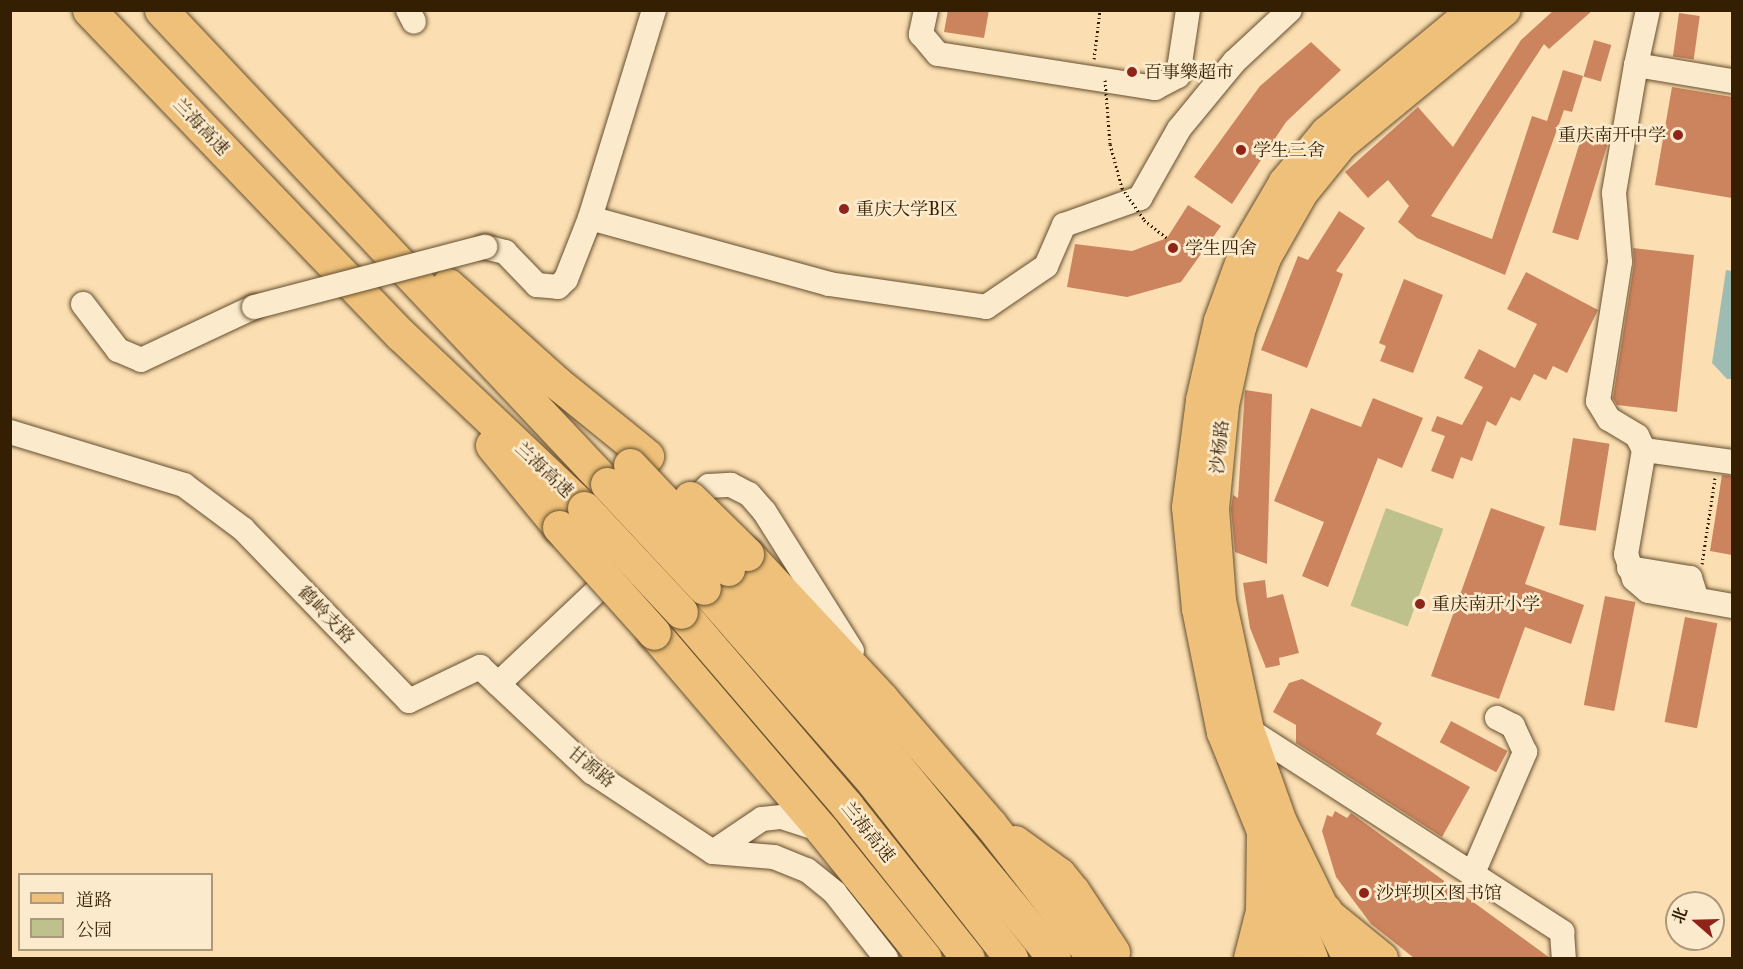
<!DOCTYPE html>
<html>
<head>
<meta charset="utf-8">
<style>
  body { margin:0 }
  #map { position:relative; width:1743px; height:969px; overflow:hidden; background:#fbdfb2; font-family:"IM FELL Great Primer","Noto Serif SC",serif }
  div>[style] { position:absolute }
  .green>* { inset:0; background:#bfc18c; transform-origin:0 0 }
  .water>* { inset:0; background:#9fbcb2 }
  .building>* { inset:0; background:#cc845e; transform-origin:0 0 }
  .path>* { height:3px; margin-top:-1.5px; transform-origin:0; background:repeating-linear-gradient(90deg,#341f03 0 1.5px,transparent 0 4.5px) }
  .roads { filter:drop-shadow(0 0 2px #664f2f) drop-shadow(0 0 2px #664f2f) }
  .minor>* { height:24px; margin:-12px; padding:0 12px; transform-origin:12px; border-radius:12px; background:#fceacd }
  .major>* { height:30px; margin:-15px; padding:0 15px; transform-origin:15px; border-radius:15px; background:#eec079 }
  .highway>* { height:33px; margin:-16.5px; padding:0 16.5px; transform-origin:16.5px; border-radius:16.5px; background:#eec079 }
  .path-bridge>* { height:3px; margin-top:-1.5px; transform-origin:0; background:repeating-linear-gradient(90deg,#341f03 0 1.5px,transparent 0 4.5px) }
  .bridges { filter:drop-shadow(0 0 2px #664f2f) drop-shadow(0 0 2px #664f2f) }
  .minor-bridge>* { height:24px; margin:-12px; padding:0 12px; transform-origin:12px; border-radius:12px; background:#fceacd }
  .highway-bridge>* { height:33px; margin:-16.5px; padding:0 16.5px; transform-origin:16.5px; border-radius:16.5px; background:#eec079 }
  .dots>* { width:16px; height:16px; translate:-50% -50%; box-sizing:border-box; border:3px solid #fceacd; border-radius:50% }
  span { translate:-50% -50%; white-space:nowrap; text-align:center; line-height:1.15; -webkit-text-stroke:5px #fceacd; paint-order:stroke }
  .poi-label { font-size:18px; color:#341f03 }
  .left { translate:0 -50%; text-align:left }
  .right { translate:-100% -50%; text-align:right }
  .street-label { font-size:18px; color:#341f03 }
  .frame { position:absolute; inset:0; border:12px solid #341f03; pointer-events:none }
  .legend { position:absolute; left:18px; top:873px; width:195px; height:78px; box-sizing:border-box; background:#fceacd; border:2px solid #ac997c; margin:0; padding:8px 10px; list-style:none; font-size:18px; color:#341f03 }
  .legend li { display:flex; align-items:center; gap:12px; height:30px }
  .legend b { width:30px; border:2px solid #ac997c }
  .north { position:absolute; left:1665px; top:891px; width:60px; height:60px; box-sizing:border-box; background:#fceacd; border:2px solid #ac997c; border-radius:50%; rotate:290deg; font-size:16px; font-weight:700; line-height:24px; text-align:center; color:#341f03 }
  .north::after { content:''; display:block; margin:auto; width:21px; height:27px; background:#8f2418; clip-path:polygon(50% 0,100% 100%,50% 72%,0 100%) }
</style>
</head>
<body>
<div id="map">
  <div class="green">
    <i style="left:1386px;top:508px;width:61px;height:104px;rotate:20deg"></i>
  </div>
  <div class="water">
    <i style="clip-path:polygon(1726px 270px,1732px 271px,1732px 379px,1727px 379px,1712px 363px)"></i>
  </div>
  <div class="building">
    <i style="clip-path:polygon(948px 10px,989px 10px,984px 38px,944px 32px)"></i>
    <i style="clip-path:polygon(1554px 10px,1593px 10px,1549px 49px,1544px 44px,1431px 216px,1492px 239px,1532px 116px,1547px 121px,1563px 70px,1583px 76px,1572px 112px,1564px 110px,1505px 275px,1417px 238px,1398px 222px,1409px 206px,1388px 180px,1368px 198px,1345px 172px,1418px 107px,1453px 147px,1521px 40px)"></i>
    <i style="left:1679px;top:13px;width:21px;height:44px;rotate:8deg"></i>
    <i style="left:1594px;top:40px;width:18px;height:38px;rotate:16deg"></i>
    <i style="clip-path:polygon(1311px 42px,1341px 70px,1286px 122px,1232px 204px,1194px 177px,1260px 86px)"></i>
    <i style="clip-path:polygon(1672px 87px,1732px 97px,1732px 198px,1655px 185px)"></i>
    <i style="left:1583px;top:132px;width:27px;height:105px;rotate:17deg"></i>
    <i style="clip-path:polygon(1188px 205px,1221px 226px,1181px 282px,1127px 297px,1067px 287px,1075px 244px,1132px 251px,1167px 238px)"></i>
    <i style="clip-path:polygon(1339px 211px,1365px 228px,1336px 271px,1343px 274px,1307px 368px,1261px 350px,1298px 256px,1308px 260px)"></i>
    <i style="clip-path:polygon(1633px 248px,1694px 255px,1677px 412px,1617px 405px,1613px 398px,1634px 264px)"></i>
    <i style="clip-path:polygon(1526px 272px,1598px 310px,1567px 373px,1553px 366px,1546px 380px,1534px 374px,1520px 401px,1511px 397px,1496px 426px,1487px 421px,1472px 461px,1461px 457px,1453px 479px,1431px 471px,1445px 436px,1431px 431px,1437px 416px,1462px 425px,1483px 387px,1464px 378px,1479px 349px,1515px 368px,1537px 324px,1507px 309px)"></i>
    <i style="clip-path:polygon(1404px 279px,1443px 295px,1413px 373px,1380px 361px,1386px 346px,1379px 343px)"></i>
    <i style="clip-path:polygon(1245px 390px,1272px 394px,1267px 564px,1235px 552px,1231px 509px,1233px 495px,1238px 498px)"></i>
    <i style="clip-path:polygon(1373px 398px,1423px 418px,1402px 468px,1378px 458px,1328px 587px,1302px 576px,1324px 522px,1274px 501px,1311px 408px,1361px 427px)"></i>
    <i style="left:1573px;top:438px;width:37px;height:88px;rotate:9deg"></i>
    <i style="clip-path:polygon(1722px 475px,1732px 476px,1732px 555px,1710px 551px)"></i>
    <i style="clip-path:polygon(1491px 508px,1545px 527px,1525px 584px,1584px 605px,1571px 644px,1525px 627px,1499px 699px,1431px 676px)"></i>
    <i style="clip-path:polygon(1265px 580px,1267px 598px,1283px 594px,1299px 653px,1279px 658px,1280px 665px,1266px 668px,1250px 628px,1243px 583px)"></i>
    <i style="left:1605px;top:596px;width:31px;height:111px;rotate:11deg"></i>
    <i style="left:1685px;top:617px;width:33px;height:107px;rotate:11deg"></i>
    <i style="clip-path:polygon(1302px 679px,1382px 723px,1376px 734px,1470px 787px,1442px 837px,1296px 743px,1296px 725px,1273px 712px,1289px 683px)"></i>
    <i style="left:1451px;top:721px;width:64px;height:24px;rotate:28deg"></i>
    <i style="clip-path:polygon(1335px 811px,1347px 818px,1351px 813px,1550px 958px,1414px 958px,1371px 924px,1336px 877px,1322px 831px,1327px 815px,1332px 817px)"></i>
  </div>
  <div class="path">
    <i style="left:1094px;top:59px;width:49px;rotate:-83deg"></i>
    <i style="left:1702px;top:564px;width:87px;rotate:-81.4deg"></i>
  </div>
  <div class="roads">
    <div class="minor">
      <i style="left:408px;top:10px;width:13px;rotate:63deg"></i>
      <i style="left:654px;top:10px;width:218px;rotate:107.1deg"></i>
      <i style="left:590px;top:218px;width:248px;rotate:15.4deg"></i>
      <i style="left:829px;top:284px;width:159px;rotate:8.3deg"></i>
      <i style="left:986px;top:307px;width:73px;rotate:-34.3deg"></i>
      <i style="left:1046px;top:266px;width:45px;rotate:-66.3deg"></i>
      <i style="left:1064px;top:225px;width:81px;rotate:-19.6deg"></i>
      <i style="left:1140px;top:198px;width:79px;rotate:-60.5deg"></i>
      <i style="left:1179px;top:129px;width:87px;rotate:-50.6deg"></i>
      <i style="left:1234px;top:62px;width:76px;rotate:-42.9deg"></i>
      <i style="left:926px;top:10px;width:25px;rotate:102deg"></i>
      <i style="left:921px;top:34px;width:26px;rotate:50deg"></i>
      <i style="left:938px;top:54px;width:220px;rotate:8.9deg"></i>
      <i style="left:1155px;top:88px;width:26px;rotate:-28deg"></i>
      <i style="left:1178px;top:76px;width:67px;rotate:-81.4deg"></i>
      <i style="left:1648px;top:10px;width:56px;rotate:102.3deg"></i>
      <i style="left:1636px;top:65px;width:97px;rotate:9.5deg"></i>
      <i style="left:1636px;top:65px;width:130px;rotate:99.8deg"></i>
      <i style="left:1614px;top:193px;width:69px;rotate:85deg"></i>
      <i style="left:1620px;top:262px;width:141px;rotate:99deg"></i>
      <i style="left:1598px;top:401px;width:21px;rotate:59deg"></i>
      <i style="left:1609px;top:419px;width:33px;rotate:31deg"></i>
      <i style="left:1637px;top:436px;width:16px;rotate:63deg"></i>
      <i style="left:485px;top:247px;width:21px;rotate:14deg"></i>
      <i style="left:505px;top:252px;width:46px;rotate:45.9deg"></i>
      <i style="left:537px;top:285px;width:21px;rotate:5deg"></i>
      <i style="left:558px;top:287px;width:11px;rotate:-45deg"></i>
      <i style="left:566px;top:279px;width:66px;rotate:-68.5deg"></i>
      <i style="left:83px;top:304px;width:58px;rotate:52.7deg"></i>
      <i style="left:118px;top:350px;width:25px;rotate:23deg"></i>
      <i style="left:141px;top:360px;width:125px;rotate:-25.1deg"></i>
      <i style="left:10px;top:432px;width:182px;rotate:16.9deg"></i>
      <i style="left:184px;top:485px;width:74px;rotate:36.7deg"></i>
      <i style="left:243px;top:529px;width:239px;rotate:46deg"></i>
      <i style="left:409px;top:701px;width:79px;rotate:-25.6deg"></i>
      <i style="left:480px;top:667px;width:154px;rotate:43.2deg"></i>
      <i style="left:592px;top:772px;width:145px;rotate:33.5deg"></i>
      <i style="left:713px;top:852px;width:61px;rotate:4.7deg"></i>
      <i style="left:774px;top:857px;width:35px;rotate:22deg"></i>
      <i style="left:807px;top:870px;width:36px;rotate:39deg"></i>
      <i style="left:835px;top:893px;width:83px;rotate:51.9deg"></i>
      <i style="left:1732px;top:462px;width:89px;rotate:-172.2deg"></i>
      <i style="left:1644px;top:450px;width:106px;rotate:99.8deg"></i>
      <i style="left:1626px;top:554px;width:26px;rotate:72deg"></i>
      <i style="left:1634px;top:579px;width:18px;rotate:41deg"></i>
      <i style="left:1648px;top:591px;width:85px;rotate:10.1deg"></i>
      <i style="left:681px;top:512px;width:38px;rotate:-43deg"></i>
      <i style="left:709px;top:486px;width:22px;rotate:-3deg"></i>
      <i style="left:731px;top:485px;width:20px;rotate:27deg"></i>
      <i style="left:749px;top:494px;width:23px;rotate:49deg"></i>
      <i style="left:764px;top:511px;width:165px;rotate:57.8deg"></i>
      <i style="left:1629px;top:568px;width:62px;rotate:9.3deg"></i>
      <i style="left:1690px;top:578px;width:23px;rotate:72deg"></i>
      <i style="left:498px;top:684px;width:165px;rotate:-43.3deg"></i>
      <i style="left:1249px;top:730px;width:373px;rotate:32.8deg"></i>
      <i style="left:1562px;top:932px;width:26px;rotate:86deg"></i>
      <i style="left:713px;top:852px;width:59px;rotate:-34deg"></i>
      <i style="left:762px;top:819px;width:20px;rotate:-6deg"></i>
      <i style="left:782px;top:817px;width:42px;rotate:18deg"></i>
      <i style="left:1473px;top:873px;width:132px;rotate:-66.7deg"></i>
      <i style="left:1525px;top:752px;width:29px;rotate:-115deg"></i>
      <i style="left:1513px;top:726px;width:18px;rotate:-153deg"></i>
    </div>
    <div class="major">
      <i style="left:1292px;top:907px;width:55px;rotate:67.6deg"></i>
      <i style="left:1328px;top:913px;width:71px;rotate:39.3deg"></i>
      <i style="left:1340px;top:928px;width:23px;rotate:-130deg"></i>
      <i style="left:1325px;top:910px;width:98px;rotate:-116deg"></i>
      <i style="left:1282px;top:822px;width:98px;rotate:-109.7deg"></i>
      <i style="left:1249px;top:730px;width:133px;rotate:-102.2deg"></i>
      <i style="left:1221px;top:600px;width:91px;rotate:-94.4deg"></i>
      <i style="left:1214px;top:509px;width:104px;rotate:-84.5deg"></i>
      <i style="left:1224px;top:405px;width:79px;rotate:-77.6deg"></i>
      <i style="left:1241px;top:328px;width:74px;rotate:-70.3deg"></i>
      <i style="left:1266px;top:258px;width:75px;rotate:-60.4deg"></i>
      <i style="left:1303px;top:193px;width:62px;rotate:-50.9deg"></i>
      <i style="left:1342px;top:145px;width:212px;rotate:-39.5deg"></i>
      <i style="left:1280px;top:958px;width:20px;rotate:-70deg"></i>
      <i style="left:1287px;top:939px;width:43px;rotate:-88.7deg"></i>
      <i style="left:1288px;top:896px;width:176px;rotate:-112deg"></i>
      <i style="left:1222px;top:733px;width:126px;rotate:-101.4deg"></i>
      <i style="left:1197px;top:609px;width:102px;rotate:-95.6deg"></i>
      <i style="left:1187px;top:507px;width:108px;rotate:-82.5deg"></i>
      <i style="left:1201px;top:400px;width:81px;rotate:-77.2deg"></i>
      <i style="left:1219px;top:321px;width:79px;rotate:-70deg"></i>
      <i style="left:1246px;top:247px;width:75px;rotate:-59.7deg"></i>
      <i style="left:1284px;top:182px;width:65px;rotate:-50deg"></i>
      <i style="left:1326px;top:132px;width:191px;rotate:-39.7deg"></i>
    </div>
    <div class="highway">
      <i style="left:89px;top:10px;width:451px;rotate:46.2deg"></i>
      <i style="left:401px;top:335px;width:252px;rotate:43.4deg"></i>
      <i style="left:161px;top:10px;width:651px;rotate:46.74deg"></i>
      <i style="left:448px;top:285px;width:147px;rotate:42deg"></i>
      <i style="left:557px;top:383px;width:116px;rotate:39deg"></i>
      <i style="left:492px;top:445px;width:106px;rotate:50.7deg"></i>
      <i style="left:747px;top:554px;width:198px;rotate:47deg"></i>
      <i style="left:882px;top:699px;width:165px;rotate:49.2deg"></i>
      <i style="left:990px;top:824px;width:170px;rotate:52.2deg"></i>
      <i style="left:728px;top:569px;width:255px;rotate:49.4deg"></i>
      <i style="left:894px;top:763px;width:252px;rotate:50.6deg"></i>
      <i style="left:704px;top:588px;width:257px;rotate:48.9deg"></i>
      <i style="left:873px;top:782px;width:224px;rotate:51.9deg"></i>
      <i style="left:681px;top:612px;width:255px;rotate:49.4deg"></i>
      <i style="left:847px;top:806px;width:194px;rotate:51.5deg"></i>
      <i style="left:654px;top:633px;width:259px;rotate:49.5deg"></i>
      <i style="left:822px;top:830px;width:164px;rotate:51.2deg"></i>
      <i style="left:1015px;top:842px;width:54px;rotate:36deg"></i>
      <i style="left:1059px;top:874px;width:22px;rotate:51deg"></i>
      <i style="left:1073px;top:891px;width:73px;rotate:56.7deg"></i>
      <i style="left:1325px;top:910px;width:54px;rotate:63.4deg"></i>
      <i style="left:1250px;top:958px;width:49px;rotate:-75.7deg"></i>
      <i style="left:1262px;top:911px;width:77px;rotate:-89.3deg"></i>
    </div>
  </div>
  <div class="path-bridge">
    <i style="left:1105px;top:80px;width:64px;rotate:85.5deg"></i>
    <i style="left:1110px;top:144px;width:46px;rotate:74.7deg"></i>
    <i style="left:1122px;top:188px;width:39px;rotate:55deg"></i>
    <i style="left:1144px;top:220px;width:29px;rotate:38deg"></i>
  </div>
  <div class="bridges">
    <div class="minor-bridge">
      <i style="left:254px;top:307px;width:239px;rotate:-14.6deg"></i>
    </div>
    <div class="highway-bridge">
      <i style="left:630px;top:465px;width:143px;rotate:46.7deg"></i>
      <i style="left:607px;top:484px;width:142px;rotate:47deg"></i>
      <i style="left:690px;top:498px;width:80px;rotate:44.5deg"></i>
      <i style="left:584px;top:508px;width:142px;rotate:47deg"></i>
      <i style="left:559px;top:527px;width:142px;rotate:48.1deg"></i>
    </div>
  </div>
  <div class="dots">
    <i style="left:1132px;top:72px;background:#8f2418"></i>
    <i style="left:1678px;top:135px;background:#8f2418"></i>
    <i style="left:1241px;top:150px;background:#8f2418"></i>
    <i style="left:844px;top:209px;background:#8f2418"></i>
    <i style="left:1173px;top:248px;background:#8f2418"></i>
    <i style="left:1420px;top:604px;background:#8f2418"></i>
    <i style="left:1364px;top:893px;background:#8f2418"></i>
  </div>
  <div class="poi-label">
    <span class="left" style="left:1144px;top:72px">百事樂超市</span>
    <span class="right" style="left:1666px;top:135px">重庆南开中学</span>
    <span class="left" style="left:1253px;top:150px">学生三舍</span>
    <span class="left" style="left:856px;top:209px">重庆大学B区</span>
    <span class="left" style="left:1185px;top:248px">学生四舍</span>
    <span class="left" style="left:1432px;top:604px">重庆南开小学</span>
    <span class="left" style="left:1376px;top:893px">沙坪坝区图书馆</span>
  </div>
  <div class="street-label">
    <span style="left:201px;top:127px;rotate:46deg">兰海高速</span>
    <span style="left:1220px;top:447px;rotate:-84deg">沙杨路</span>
    <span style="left:544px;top:470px;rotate:43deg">兰海高速</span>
    <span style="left:326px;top:615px;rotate:46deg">鹤岭支路</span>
    <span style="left:591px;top:767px;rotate:39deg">甘源路</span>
    <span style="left:868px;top:832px;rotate:51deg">兰海高速</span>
  </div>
  <div class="frame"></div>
  <ul class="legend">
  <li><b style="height:8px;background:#eec079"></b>道路</li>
  <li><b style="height:16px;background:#bfc18c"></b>公园</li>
  </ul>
  <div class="north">北</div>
</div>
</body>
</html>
